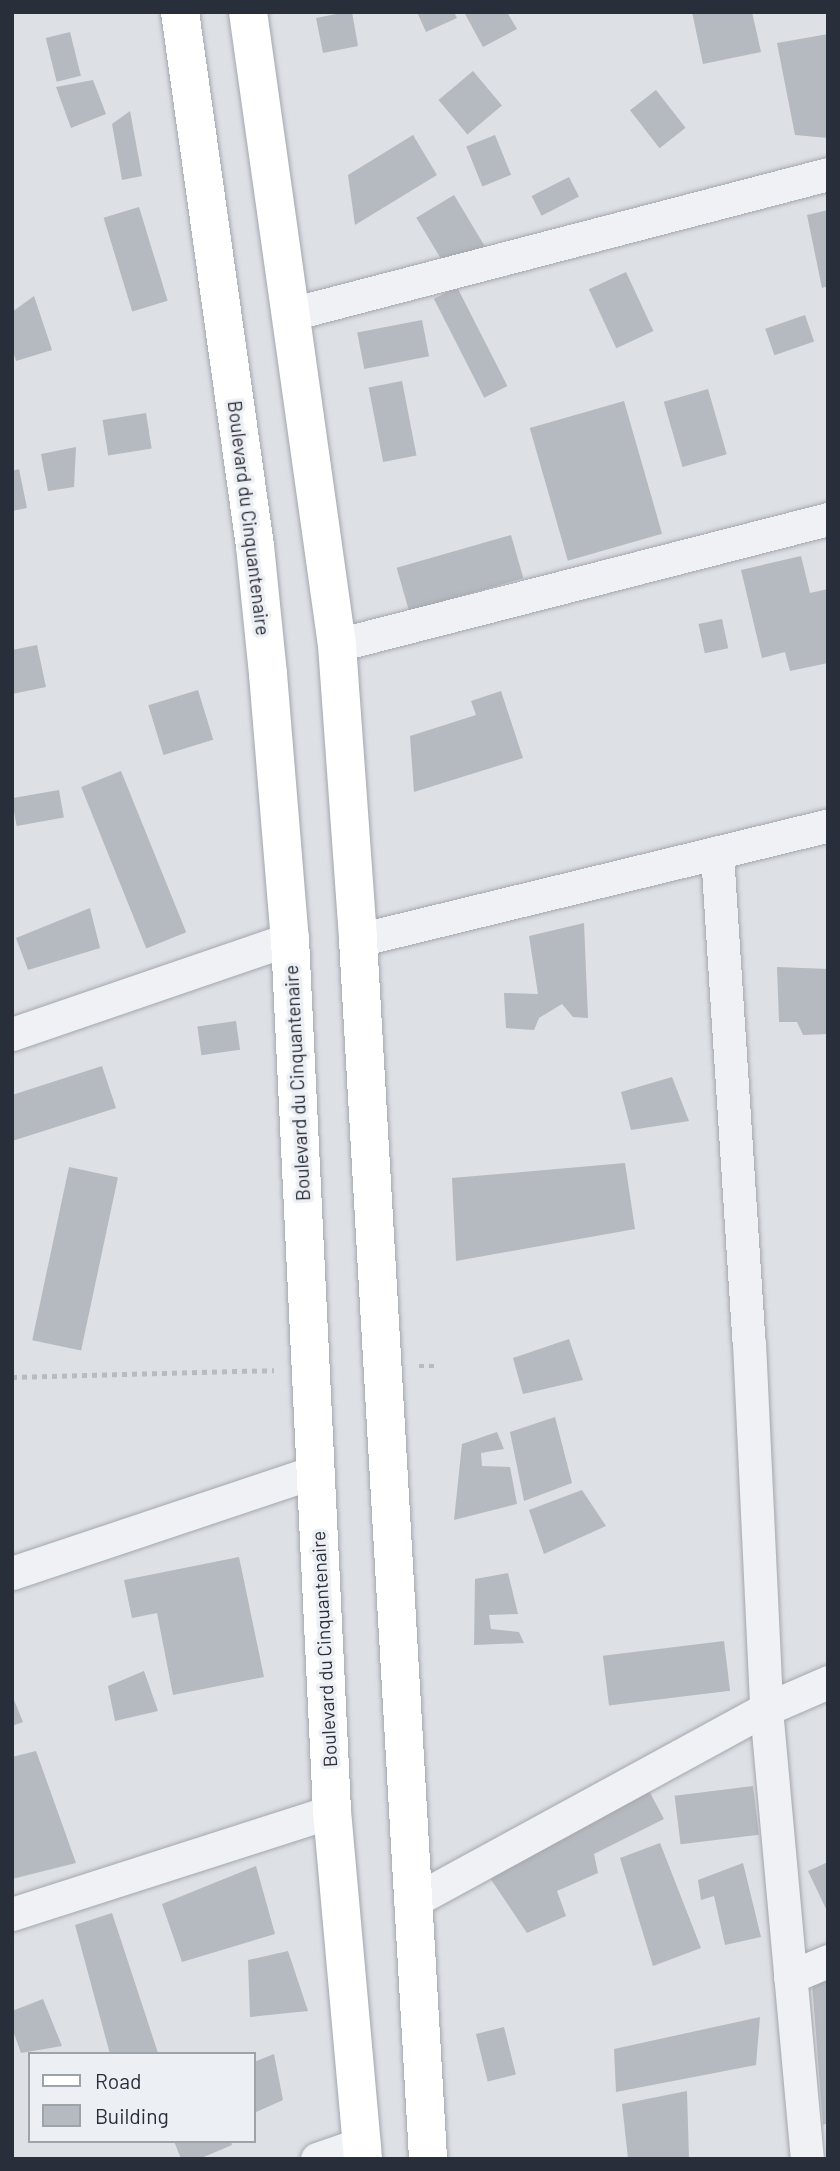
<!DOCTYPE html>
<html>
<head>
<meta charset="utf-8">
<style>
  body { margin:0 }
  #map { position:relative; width:840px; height:2171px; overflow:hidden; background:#dde0e5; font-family:Barlow,sans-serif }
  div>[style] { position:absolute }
  .building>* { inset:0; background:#b5bac1; transform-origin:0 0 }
  .path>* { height:4.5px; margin-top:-2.25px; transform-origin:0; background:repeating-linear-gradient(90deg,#b8bbc0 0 5px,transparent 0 10px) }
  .roads { filter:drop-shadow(0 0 2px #a3a7ae) drop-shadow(0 0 2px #a3a7ae) }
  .street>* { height:33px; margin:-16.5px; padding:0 16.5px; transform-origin:16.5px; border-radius:16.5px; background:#eff1f4 }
  .secondary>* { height:38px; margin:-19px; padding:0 19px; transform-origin:19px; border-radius:19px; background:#fff }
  span { translate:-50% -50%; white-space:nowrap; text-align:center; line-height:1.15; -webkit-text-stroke:7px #eceff3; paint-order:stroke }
  .street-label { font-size:19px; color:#292f3a }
  .frame { position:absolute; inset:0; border:14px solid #292f3a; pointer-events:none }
  .legend { position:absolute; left:28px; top:2052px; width:228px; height:91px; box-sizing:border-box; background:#eceff3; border:2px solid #9ea2a9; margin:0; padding:9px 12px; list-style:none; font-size:21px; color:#292f3a }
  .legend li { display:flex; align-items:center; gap:14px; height:35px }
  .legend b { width:35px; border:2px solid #9ea2a9 }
</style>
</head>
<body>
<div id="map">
  <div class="building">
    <i style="clip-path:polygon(347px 12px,352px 12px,358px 46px,323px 53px,316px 18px)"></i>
    <i style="clip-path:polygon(417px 12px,454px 12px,457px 18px,426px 32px)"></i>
    <i style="clip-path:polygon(464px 12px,507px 12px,517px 29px,483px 47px)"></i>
    <i style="clip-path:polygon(692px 12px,752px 12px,761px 52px,703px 64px)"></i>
    <i style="left:70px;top:32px;width:45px;height:25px;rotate:76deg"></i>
    <i style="clip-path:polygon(828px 34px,828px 138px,795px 135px,777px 43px)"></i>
    <i style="left:473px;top:71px;width:45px;height:45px;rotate:50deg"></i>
    <i style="clip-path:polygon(93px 80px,106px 114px,71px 128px,56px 87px)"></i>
    <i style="left:656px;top:90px;width:48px;height:33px;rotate:52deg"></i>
    <i style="clip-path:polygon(130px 111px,142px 176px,122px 180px,112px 124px)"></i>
    <i style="clip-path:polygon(413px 135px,437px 175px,355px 225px,348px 175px)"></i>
    <i style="left:495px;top:135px;width:43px;height:31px;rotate:68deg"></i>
    <i style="left:569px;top:177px;width:22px;height:42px;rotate:63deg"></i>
    <i style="left:454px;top:195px;width:63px;height:44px;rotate:59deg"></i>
    <i style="left:139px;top:207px;width:98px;height:37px;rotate:73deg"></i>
    <i style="clip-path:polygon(828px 210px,828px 286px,822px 288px,807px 215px)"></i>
    <i style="left:626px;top:272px;width:65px;height:41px;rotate:65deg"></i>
    <i style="left:457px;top:287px;width:111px;height:26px;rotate:63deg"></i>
    <i style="clip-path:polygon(34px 296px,52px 350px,16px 361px,12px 347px,12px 312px)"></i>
    <i style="left:805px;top:315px;width:28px;height:42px;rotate:71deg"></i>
    <i style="left:422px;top:320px;width:37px;height:66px;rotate:79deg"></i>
    <i style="left:402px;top:381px;width:76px;height:34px;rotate:79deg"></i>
    <i style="left:708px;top:389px;width:68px;height:46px;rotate:74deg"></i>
    <i style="left:624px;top:401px;width:138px;height:98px;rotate:74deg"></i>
    <i style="left:146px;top:413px;width:36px;height:44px;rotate:81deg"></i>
    <i style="clip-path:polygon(76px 447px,74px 487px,48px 491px,41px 454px)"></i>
    <i style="clip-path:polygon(19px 469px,27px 508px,12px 511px,12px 471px)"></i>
    <i style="left:511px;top:535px;width:45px;height:119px;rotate:74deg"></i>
    <i style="clip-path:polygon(801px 556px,810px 593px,828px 589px,828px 663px,790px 671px,785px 652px,762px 658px,741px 570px)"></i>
    <i style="left:722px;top:619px;width:30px;height:24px;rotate:78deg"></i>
    <i style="clip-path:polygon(37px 645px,46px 687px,12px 694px,12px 650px)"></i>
    <i style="left:198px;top:690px;width:52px;height:52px;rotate:73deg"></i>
    <i style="clip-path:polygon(501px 691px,523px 758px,414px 792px,410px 736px,476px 715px,471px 701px)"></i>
    <i style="left:121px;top:771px;width:174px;height:43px;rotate:68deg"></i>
    <i style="left:59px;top:790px;width:28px;height:48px;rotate:80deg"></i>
    <i style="clip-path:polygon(90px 908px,100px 948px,28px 970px,16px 938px)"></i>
    <i style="clip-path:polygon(584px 923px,588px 1018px,573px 1017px,562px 1004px,539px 1018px,534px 1030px,506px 1028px,504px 993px,538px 994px,529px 936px)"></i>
    <i style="clip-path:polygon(777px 967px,828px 969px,828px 1034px,803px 1035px,797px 1022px,779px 1022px)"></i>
    <i style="left:236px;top:1021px;width:29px;height:39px;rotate:82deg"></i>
    <i style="clip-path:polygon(102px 1066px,116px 1108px,12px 1141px,12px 1095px)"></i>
    <i style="clip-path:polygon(672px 1077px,689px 1121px,631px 1130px,621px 1092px)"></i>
    <i style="clip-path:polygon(625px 1163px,635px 1229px,456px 1261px,452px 1178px)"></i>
    <i style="left:69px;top:1167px;width:50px;height:177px;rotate:12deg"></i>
    <i style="clip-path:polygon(569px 1339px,583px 1380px,523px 1394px,513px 1358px)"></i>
    <i style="clip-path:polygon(555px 1417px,572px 1483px,524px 1501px,510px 1432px)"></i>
    <i style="clip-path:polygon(497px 1432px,504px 1449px,481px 1453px,482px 1466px,510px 1467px,517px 1504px,454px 1520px,462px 1444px)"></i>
    <i style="clip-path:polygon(582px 1490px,606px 1526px,544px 1554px,529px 1510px)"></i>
    <i style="clip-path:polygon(239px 1557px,264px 1677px,173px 1695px,157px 1613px,132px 1618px,124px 1580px)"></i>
    <i style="clip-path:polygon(508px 1573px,518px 1614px,489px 1615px,491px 1629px,519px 1632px,524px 1643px,474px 1645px,475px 1579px)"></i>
    <i style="left:724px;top:1641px;width:50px;height:122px;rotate:83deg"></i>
    <i style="clip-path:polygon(144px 1671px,158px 1711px,115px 1721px,108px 1686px)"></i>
    <i style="clip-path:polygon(12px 1695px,23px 1722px,12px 1726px)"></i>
    <i style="clip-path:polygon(36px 1751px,76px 1863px,12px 1879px,12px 1757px)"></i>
    <i style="left:753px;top:1786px;width:49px;height:79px;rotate:83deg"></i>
    <i style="clip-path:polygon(648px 1789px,664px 1819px,594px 1854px,598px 1873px,557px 1891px,566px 1916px,527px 1933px,490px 1878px)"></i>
    <i style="clip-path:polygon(660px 1843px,701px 1948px,653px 1966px,620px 1858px)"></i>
    <i style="clip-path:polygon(828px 1862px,828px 1913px,808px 1871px)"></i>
    <i style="clip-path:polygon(743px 1863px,761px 1937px,725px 1945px,714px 1896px,701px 1900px,698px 1880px)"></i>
    <i style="clip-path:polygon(256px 1866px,275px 1934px,182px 1962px,162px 1904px)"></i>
    <i style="clip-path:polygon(112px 1913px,158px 2053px,110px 2054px,75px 1925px)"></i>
    <i style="clip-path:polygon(288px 1951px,308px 2011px,250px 2017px,248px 1960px)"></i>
    <i style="clip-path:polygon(828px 1976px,828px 2123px,823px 2125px,812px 1982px)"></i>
    <i style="clip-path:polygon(43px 1999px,62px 2046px,21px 2053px,12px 2028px,12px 2011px)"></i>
    <i style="clip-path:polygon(760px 2017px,756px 2065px,616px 2092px,614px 2049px)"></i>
    <i style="left:504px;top:2027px;width:49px;height:29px;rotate:76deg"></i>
    <i style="clip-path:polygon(274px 2054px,283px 2100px,254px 2113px,254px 2062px)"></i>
    <i style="clip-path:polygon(687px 2091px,689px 2159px,628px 2159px,622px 2104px)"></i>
    <i style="clip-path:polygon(174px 2141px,231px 2141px,232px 2145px,199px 2159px,181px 2159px)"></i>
  </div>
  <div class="path">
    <i style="left:419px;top:1366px;width:17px"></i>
    <i style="left:12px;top:1377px;width:262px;rotate:-1.5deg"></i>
  </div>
  <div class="roads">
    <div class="street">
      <i style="left:291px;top:314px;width:555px;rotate:-14.61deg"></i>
      <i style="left:337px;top:645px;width:507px;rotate:-14.39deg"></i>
      <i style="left:717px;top:854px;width:490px;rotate:86.3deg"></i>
      <i style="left:749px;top:1343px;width:366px;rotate:87.3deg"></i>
      <i style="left:766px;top:1709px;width:452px;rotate:84.8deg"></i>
      <i style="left:358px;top:940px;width:484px;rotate:-13.7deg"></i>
      <i style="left:12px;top:1034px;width:294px;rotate:-18.9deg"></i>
      <i style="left:12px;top:1573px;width:321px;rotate:-18.5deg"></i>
      <i style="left:415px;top:1900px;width:400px;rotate:-28.6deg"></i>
      <i style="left:766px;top:1709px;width:68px;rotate:-23.5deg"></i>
      <i style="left:12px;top:1914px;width:336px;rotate:-17.8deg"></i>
      <i style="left:790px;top:1977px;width:41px;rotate:-22.8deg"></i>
      <i style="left:317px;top:2159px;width:49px;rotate:-19.2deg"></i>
    </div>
    <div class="secondary">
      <i style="left:180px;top:12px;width:539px;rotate:82.01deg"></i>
      <i style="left:255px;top:546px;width:129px;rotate:84.2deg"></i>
      <i style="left:268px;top:674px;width:266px;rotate:85.3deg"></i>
      <i style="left:290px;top:939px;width:873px;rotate:87.24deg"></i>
      <i style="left:332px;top:1811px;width:349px;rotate:84.9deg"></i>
      <i style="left:248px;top:12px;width:639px;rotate:82deg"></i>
      <i style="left:337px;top:645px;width:296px;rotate:85.9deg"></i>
      <i style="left:358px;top:940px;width:1221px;rotate:86.71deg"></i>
    </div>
  </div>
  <div class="street-label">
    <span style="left:249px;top:518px;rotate:83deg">Boulevard du Cinquantenaire</span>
    <span style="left:297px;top:1083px;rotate:-93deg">Boulevard du Cinquantenaire</span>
    <span style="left:324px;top:1649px;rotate:-93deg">Boulevard du Cinquantenaire</span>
  </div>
  <div class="frame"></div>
  <ul class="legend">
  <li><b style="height:9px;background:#fff"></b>Road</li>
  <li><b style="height:19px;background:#b5bac1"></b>Building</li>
  </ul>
</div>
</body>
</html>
